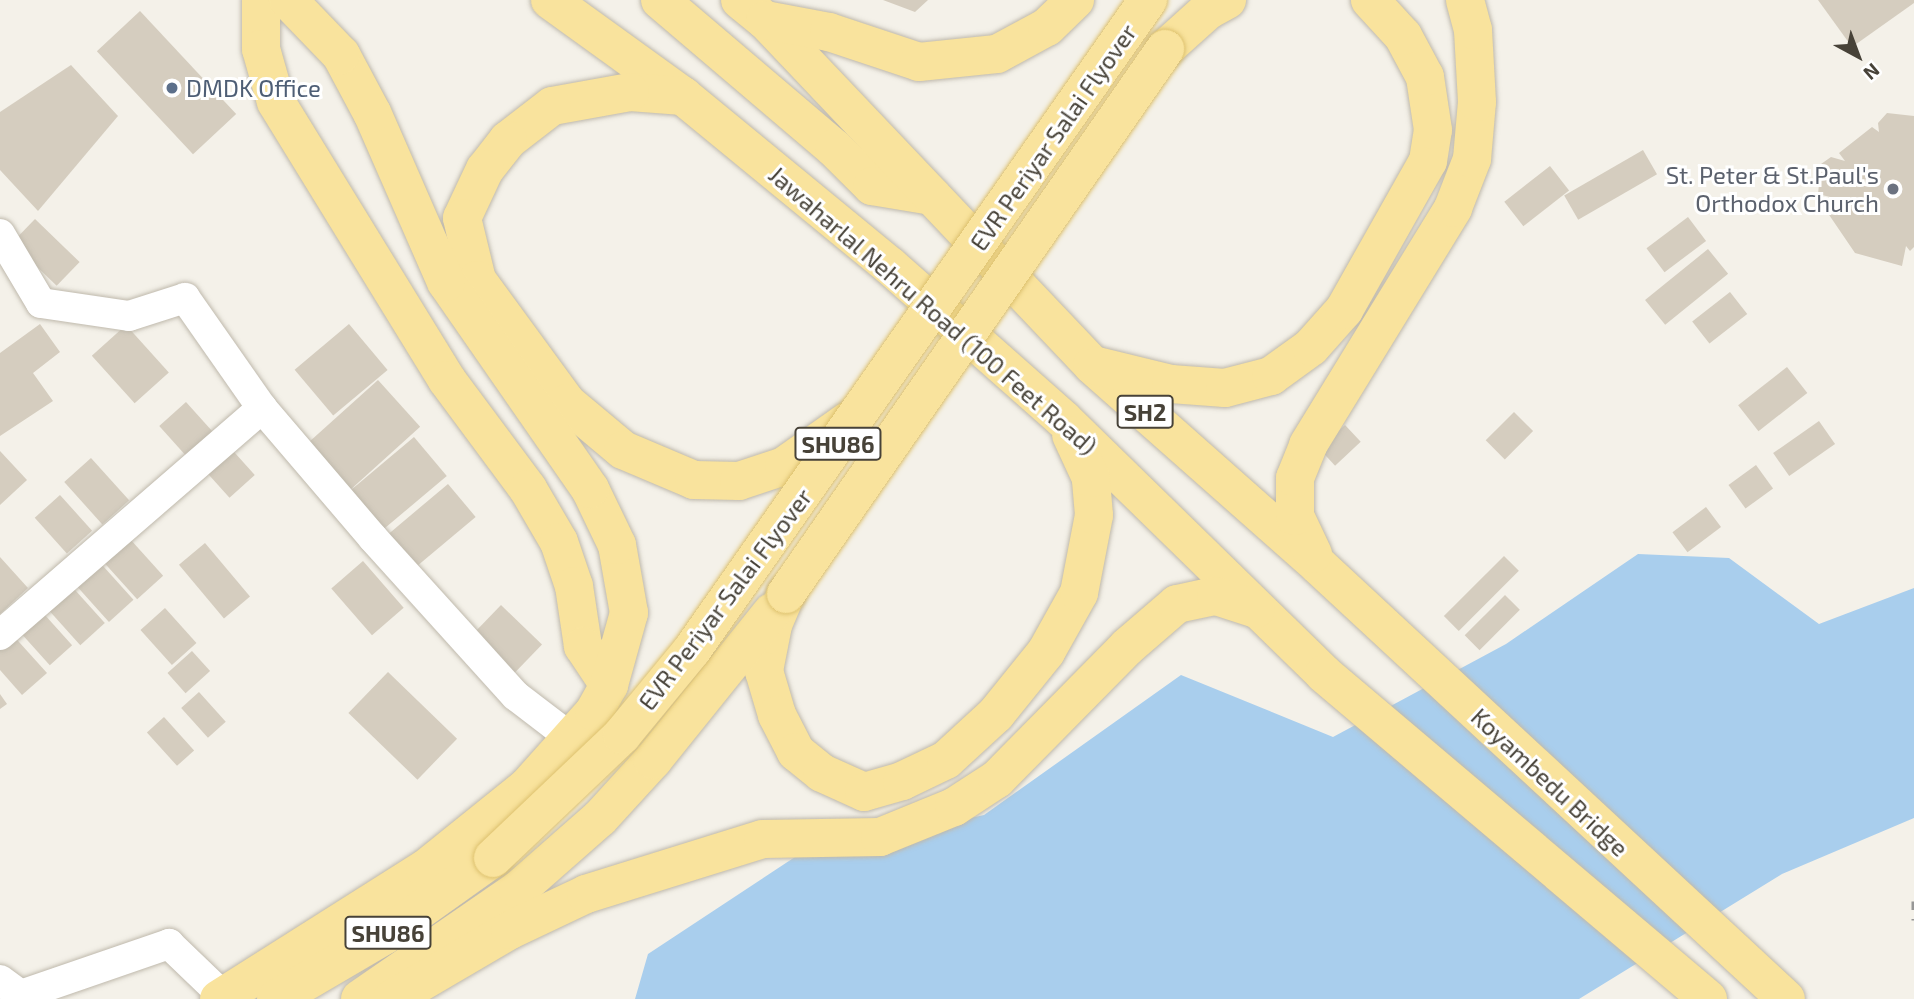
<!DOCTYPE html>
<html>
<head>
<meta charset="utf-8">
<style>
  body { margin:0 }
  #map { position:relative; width:1914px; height:999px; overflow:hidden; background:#f4f1e9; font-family:"Exo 2",sans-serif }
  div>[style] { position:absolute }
  .water>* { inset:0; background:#a9ceed }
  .building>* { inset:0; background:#d5cdbf; transform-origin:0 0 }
  .roads { filter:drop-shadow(0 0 2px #bfb9ac) drop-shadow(0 0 2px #bfb9ac) }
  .minor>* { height:30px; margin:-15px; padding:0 15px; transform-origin:15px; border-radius:15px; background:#fff }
  .primary>* { height:38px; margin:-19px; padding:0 19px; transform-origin:19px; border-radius:19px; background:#f9e39d }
  .rail>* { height:5px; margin-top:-2.5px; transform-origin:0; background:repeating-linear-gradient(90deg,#979797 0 9px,transparent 0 18px) }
  .bridges { filter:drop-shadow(0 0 2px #ddc16e) drop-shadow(0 0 2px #ddc16e) }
  .primary-bridge>* { height:38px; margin:-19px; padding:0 19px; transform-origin:19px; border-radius:19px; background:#f9e39d }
  .dots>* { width:19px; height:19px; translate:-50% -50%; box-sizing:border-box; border:4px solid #fff; border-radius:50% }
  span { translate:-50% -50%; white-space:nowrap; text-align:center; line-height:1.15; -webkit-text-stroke:6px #fff; paint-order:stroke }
  .shield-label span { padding:2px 5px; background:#fff; border:2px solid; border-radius:5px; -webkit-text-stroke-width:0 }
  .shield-label { font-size:23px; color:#474238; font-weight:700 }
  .service-label { font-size:24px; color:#4e5e75 }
  .left { translate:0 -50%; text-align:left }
  .street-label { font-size:24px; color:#474238 }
  .worship-label { font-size:24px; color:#5b616d }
  .right { translate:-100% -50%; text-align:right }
  .north { position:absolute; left:1823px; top:21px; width:70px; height:70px; -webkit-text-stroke:5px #fff; paint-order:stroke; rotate:139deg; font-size:19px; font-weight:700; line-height:28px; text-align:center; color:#474238 }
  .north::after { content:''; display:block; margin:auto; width:24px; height:32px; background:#474238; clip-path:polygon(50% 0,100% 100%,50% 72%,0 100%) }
</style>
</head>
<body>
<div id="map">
  <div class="water">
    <i style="clip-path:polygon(1638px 554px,1729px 558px,1819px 624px,1914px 588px,1914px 818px,1782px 874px,1579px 999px,635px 999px,648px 954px,795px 857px,984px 815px,1181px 675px,1333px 737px,1506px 644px)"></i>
  </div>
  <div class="building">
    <i style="clip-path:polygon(883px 0,928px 0,915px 12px)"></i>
    <i style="clip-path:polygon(1818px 0,1914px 0,1914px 3px,1852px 47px)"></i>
    <i style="left:140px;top:11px;width:141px;height:59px;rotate:47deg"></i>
    <i style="clip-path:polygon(71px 65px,118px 116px,38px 211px,0 170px,0 112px)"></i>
    <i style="clip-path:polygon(1887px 113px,1914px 116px,1914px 247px,1910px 251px,1906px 246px,1902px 266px,1855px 253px,1821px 203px,1830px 197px,1818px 194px,1821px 164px,1831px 157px,1845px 161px,1839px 153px,1872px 127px,1879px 132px,1878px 123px)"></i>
    <i style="left:1643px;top:150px;width:28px;height:91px;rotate:60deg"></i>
    <i style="left:1550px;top:166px;width:31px;height:58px;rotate:52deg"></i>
    <i style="left:1688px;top:217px;width:30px;height:52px;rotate:53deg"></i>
    <i style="left:35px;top:219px;width:62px;height:33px;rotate:44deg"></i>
    <i style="left:1708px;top:249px;width:32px;height:81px;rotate:51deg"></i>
    <i style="left:1730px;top:292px;width:28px;height:48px;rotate:52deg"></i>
    <i style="clip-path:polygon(40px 324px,60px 352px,33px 373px,53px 401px,0 436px,0 353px)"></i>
    <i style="left:349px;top:324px;width:60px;height:71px;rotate:50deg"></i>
    <i style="left:126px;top:325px;width:64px;height:46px;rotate:48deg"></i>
    <i style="left:1787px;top:367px;width:33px;height:62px;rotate:52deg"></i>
    <i style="left:378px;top:380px;width:63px;height:98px;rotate:48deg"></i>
    <i style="left:186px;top:402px;width:47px;height:36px;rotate:48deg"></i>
    <i style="left:1514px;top:412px;width:27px;height:40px;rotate:45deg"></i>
    <i style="left:1819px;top:421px;width:28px;height:56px;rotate:55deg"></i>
    <i style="left:1345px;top:425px;width:23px;height:35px;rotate:47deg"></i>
    <i style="left:414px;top:437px;width:51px;height:85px;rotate:50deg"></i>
    <i style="left:226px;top:443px;width:43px;height:34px;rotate:48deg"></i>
    <i style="clip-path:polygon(0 451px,27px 480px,0 505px)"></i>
    <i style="left:91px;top:458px;width:57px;height:36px;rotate:48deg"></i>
    <i style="left:1756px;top:465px;width:29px;height:34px;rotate:54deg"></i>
    <i style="left:448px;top:484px;width:43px;height:78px;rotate:50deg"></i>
    <i style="left:60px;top:495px;width:48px;height:34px;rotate:48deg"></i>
    <i style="left:1706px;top:507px;width:25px;height:42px;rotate:53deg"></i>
    <i style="left:121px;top:529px;width:63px;height:35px;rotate:48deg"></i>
    <i style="left:205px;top:543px;width:70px;height:34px;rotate:50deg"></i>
    <i style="left:94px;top:556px;width:59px;height:33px;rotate:48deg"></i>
    <i style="left:1504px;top:556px;width:21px;height:85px;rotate:45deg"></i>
    <i style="clip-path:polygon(0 557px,28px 588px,0 614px)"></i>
    <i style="left:363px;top:561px;width:62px;height:42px;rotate:49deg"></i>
    <i style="left:66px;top:580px;width:58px;height:33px;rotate:48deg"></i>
    <i style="left:1505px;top:595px;width:21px;height:57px;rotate:45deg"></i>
    <i style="left:501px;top:605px;width:57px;height:42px;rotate:44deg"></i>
    <i style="left:165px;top:608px;width:47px;height:33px;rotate:48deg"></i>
    <i style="left:44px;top:614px;width:42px;height:30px;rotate:48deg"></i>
    <i style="clip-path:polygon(10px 632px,47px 673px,22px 695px,0 670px,0 641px)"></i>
    <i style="left:192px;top:651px;width:27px;height:33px;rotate:48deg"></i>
    <i style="left:388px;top:672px;width:96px;height:57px;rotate:44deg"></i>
    <i style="left:199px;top:692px;width:40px;height:24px;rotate:48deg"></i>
    <i style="clip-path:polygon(0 694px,7px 704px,0 709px)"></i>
    <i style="left:164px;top:717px;width:45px;height:23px;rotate:48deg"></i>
  </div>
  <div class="roads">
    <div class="minor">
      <i style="left:0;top:234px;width:80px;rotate:59.3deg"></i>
      <i style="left:41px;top:303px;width:89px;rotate:8.4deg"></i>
      <i style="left:129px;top:316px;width:59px;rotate:-17.8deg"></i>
      <i style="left:185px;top:298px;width:134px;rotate:55deg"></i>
      <i style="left:262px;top:408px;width:171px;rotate:49.5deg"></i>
      <i style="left:373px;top:538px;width:213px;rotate:47.9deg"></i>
      <i style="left:516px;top:696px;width:69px;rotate:37.4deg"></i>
      <i style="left:0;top:635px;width:347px;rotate:-40.9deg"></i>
      <i style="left:0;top:980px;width:26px;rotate:36deg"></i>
      <i style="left:21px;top:995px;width:157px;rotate:-19deg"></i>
      <i style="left:169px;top:944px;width:74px;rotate:43.9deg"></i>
    </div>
    <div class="primary">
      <i style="left:261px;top:0;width:49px;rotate:90deg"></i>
      <i style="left:261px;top:49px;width:55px;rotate:74.2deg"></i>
      <i style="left:276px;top:102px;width:326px;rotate:58.4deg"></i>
      <i style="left:447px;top:380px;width:136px;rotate:53.4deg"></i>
      <i style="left:528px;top:489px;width:61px;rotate:59.7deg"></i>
      <i style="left:559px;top:542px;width:46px;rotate:71.2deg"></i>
      <i style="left:574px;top:586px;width:61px;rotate:81.5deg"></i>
      <i style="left:583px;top:646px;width:47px;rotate:56.3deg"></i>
      <i style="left:550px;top:0;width:164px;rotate:35.8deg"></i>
      <i style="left:683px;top:96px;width:268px;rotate:39.4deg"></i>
      <i style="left:890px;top:266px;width:232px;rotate:41.5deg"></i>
      <i style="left:1064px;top:420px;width:363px;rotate:44.3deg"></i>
      <i style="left:1324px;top:674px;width:503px;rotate:40.24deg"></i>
      <i style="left:660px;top:0;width:228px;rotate:40.4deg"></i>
      <i style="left:834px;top:148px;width:54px;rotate:45deg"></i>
      <i style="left:872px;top:186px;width:61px;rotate:9.5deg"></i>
      <i style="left:740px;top:0;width:32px;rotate:39deg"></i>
      <i style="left:765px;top:20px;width:475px;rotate:46.5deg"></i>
      <i style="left:1092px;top:365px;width:302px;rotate:41.5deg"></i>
      <i style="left:1318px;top:565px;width:638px;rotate:42.84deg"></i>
      <i style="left:765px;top:20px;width:65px;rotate:10.6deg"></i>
      <i style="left:829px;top:32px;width:95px;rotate:18.4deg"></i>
      <i style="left:919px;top:62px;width:78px;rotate:-5.9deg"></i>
      <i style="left:997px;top:54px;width:57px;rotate:-28.4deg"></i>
      <i style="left:1047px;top:27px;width:39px;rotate:-44deg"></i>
      <i style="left:1165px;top:49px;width:57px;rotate:-42.1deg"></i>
      <i style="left:1207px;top:11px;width:23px;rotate:-29deg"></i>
      <i style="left:683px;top:96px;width:53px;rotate:-175.7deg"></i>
      <i style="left:630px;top:92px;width:79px;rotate:169.8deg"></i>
      <i style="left:552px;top:106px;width:56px;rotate:142.3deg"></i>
      <i style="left:508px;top:140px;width:37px;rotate:128deg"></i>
      <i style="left:485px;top:169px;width:54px;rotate:115.1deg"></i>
      <i style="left:462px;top:218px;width:64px;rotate:76.4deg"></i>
      <i style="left:477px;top:280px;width:152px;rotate:53.8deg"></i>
      <i style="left:567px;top:403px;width:73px;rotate:40deg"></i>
      <i style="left:623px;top:450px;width:77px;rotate:22.9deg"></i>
      <i style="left:694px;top:480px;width:45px;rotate:1.3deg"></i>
      <i style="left:739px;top:481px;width:47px;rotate:-18.4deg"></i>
      <i style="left:784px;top:466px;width:78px;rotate:-35.1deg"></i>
      <i style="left:1097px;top:366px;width:76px;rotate:13.7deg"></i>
      <i style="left:1171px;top:384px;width:54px;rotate:4.2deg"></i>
      <i style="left:1225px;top:388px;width:48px;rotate:-14.6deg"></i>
      <i style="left:1271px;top:376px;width:49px;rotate:-35.9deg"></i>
      <i style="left:1311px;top:347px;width:50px;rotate:-48.3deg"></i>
      <i style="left:1344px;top:310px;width:171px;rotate:-60.6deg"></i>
      <i style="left:1428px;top:161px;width:31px;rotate:-81deg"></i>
      <i style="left:1433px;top:130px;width:54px;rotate:-98.6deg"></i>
      <i style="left:1425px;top:77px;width:47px;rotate:-118.2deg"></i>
      <i style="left:1403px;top:36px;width:49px;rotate:-132.5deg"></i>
      <i style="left:1313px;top:554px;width:42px;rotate:-115.3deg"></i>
      <i style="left:1295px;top:516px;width:38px;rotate:-90deg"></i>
      <i style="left:1295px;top:478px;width:35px;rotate:-68deg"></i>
      <i style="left:1308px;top:445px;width:278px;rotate:-58.5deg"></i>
      <i style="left:1453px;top:208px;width:53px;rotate:-68.8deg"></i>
      <i style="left:1472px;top:159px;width:57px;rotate:-85deg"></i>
      <i style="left:1477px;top:102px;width:72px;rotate:-93.2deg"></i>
      <i style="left:1473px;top:30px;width:31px;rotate:-105deg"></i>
      <i style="left:786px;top:594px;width:34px;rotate:113deg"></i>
      <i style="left:773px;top:625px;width:47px;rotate:101.1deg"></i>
      <i style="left:764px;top:671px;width:46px;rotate:73.5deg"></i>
      <i style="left:777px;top:715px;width:42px;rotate:62.8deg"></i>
      <i style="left:796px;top:752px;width:33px;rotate:39deg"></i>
      <i style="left:822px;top:773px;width:46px;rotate:24.3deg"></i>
      <i style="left:864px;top:792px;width:40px;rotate:-16deg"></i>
      <i style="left:902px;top:781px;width:49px;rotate:-25.5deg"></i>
      <i style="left:946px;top:760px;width:68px;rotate:-42.6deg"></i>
      <i style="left:996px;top:714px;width:80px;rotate:-51.1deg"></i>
      <i style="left:1046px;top:652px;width:68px;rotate:-60.8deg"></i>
      <i style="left:1079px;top:593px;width:79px;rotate:-79.1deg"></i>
      <i style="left:1094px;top:515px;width:37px;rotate:-95deg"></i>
      <i style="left:1091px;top:478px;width:47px;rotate:-114.9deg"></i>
      <i style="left:219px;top:999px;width:244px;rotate:-32.3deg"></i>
      <i style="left:425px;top:869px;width:131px;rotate:-38.8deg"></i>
      <i style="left:527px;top:787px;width:101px;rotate:-48.2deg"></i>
      <i style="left:594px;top:712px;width:31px;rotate:-61deg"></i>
      <i style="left:609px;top:685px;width:75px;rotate:-74.5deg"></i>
      <i style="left:629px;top:613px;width:69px;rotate:-100deg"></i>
      <i style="left:617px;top:545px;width:62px;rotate:-115.7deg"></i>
      <i style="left:590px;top:489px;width:252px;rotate:-124.8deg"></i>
      <i style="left:446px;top:282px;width:184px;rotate:-113.6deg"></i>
      <i style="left:372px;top:113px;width:66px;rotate:-118.1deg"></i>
      <i style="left:341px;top:55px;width:76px;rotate:-133.9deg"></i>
      <i style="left:276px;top:999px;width:126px;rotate:-30.4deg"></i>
      <i style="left:385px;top:935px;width:133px;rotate:-35.5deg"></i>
      <i style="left:360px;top:999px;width:192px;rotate:-34.6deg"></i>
      <i style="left:518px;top:890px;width:109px;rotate:-41.3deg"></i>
      <i style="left:600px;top:818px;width:79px;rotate:-47.6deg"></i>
      <i style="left:653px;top:760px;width:190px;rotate:-51.2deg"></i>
      <i style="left:392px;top:999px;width:137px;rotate:-30.3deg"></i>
      <i style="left:510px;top:930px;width:84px;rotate:-25.3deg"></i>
      <i style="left:586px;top:894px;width:185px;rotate:-17.3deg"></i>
      <i style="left:763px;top:839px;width:117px;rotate:-1deg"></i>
      <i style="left:880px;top:837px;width:80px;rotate:-22.1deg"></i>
      <i style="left:954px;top:807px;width:51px;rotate:-33.1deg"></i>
      <i style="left:997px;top:779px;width:185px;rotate:-45.4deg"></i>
      <i style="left:1127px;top:647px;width:66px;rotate:-40.7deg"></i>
      <i style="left:1177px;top:604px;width:40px;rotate:-12deg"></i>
      <i style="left:1216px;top:596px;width:42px;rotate:18deg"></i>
    </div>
  </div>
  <div class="rail">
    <i style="left:1914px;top:901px;width:19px;rotate:90deg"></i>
  </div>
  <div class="bridges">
    <div class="primary-bridge">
      <i style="left:786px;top:594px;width:664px;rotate:-55.18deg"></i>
      <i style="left:493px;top:858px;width:178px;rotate:-43.6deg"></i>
      <i style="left:622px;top:735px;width:110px;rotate:-50.5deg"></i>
      <i style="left:692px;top:650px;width:794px;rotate:-54.95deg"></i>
    </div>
  </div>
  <div class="dots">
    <i style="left:172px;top:88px;background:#5c6f8a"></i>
    <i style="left:1893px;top:189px;background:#6b7280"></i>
  </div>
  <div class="shield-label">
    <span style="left:1145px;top:412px">SH2</span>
    <span style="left:838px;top:444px">SHU86</span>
    <span style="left:388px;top:933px">SHU86</span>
  </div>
  <div class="service-label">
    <span class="left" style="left:186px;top:88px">DMDK Office</span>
  </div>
  <div class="street-label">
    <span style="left:1053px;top:137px;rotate:-55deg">EVR Periyar Salai Flyover</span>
    <span style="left:933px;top:310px;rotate:41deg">Jawaharlal Nehru Road (100 Feet Road)</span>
    <span style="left:725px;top:599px;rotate:-53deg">EVR Periyar Salai Flyover</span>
    <span style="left:1550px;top:782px;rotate:43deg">Koyambedu Bridge</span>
  </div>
  <div class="worship-label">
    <span class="right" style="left:1879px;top:189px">St. Peter &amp; St.Paul's<br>Orthodox Church</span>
  </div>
  <div class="north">N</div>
</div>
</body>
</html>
